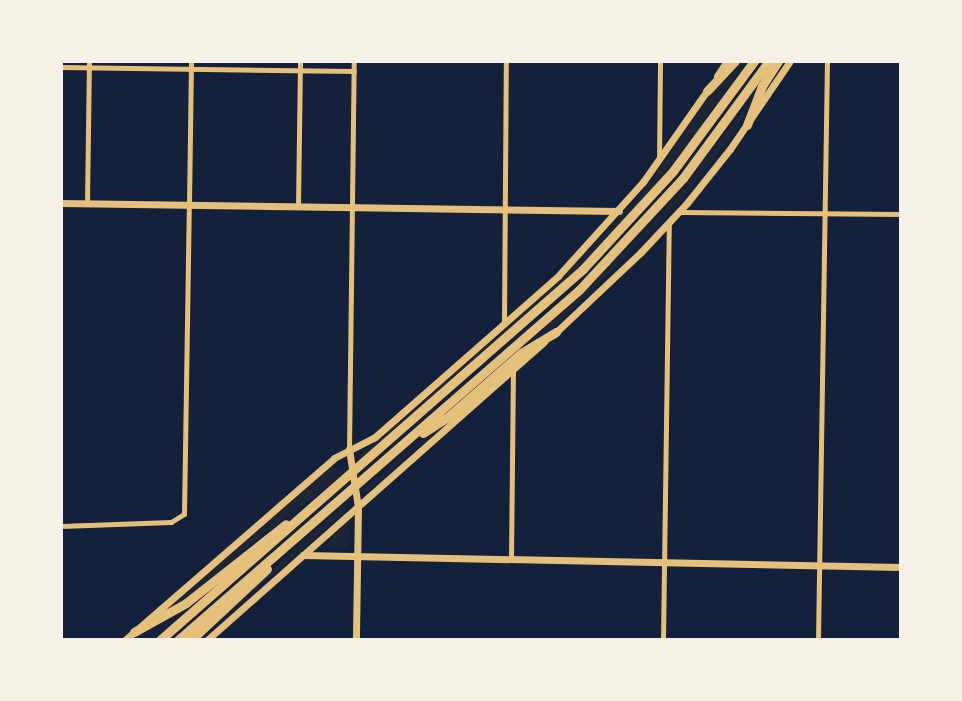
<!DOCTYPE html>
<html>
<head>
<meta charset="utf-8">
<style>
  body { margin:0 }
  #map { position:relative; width:962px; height:701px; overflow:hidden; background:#14213d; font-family:"Public Sans",sans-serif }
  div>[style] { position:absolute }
  .green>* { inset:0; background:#1d2539 }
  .pedestrian>* { height:4.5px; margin:-2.25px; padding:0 2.25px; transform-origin:2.25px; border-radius:2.25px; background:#e5c07b }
  .minor>* { height:5px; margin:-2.5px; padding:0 2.5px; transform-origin:2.5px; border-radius:2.5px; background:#e5c07b }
  .tertiary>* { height:7px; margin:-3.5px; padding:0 3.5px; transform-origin:3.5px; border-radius:3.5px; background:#e5c07b }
  .trunk>* { height:9px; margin:-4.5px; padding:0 4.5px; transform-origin:4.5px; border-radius:4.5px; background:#e5c07b }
  span { translate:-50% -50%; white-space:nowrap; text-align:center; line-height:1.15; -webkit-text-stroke:7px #f6f1e7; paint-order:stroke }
  .frame { position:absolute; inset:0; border:63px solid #f6f1e7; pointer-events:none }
</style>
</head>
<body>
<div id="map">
  <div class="green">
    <i style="clip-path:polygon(741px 61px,747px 61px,692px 138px,651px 190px,592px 253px,562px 283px,361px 459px,360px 455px,527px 310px,590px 250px,647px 186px,710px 94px)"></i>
    <i style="clip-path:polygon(755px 94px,736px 131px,676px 207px,560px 322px,528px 344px,650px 226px,691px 178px)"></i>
    <i style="clip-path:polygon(436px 430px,367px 492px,363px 491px,405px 452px)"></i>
    <i style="clip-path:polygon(334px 467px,343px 471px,343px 475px,260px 537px,192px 595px,172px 606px,326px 470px)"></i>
    <i style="clip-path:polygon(344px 503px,348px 505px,343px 514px,197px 640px)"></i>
    <i style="clip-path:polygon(346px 523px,350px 525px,348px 548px,321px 549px)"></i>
  </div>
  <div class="pedestrian">
    <i style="left:61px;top:67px;width:293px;rotate:0.8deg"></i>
    <i style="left:87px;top:203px;width:142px;rotate:-89.2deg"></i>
    <i style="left:189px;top:205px;width:144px;rotate:-89.2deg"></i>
    <i style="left:298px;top:206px;width:145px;rotate:-89.2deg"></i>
  </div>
  <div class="minor">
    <i style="left:659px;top:160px;width:99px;rotate:-89.4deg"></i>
    <i style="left:679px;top:212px;width:222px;rotate:0.5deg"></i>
    <i style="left:504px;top:324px;width:263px;rotate:-89.6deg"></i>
    <i style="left:349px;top:449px;width:388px;rotate:-89.3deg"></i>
    <i style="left:61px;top:526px;width:110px;rotate:-2.1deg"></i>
    <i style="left:171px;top:522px;width:15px;rotate:-32deg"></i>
    <i style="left:184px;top:514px;width:309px;rotate:-89.1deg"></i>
    <i style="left:511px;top:559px;width:189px;rotate:-89.4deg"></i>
    <i style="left:663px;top:640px;width:417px;rotate:-89.2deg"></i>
    <i style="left:818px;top:640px;width:579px;rotate:-89.11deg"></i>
  </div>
  <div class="tertiary">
    <i style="left:717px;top:76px;width:18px;rotate:-56deg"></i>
    <i style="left:61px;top:203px;width:558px;rotate:0.82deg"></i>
    <i style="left:553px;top:335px;width:121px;rotate:-43.3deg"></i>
    <i style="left:641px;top:252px;width:67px;rotate:-46.8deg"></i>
    <i style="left:687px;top:203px;width:69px;rotate:-51.5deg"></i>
    <i style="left:730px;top:149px;width:107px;rotate:-55.7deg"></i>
    <i style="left:349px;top:449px;width:59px;rotate:81.2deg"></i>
    <i style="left:358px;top:507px;width:133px;rotate:90.9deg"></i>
    <i style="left:303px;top:555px;width:598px;rotate:1.15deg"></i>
    <i style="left:125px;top:640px;width:277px;rotate:-41deg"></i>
    <i style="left:334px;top:458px;width:46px;rotate:-27.1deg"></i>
    <i style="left:375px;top:437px;width:244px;rotate:-41.3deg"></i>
    <i style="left:558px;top:276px;width:127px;rotate:-47.9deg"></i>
    <i style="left:643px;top:182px;width:113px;rotate:-55deg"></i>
    <i style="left:207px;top:640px;width:450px;rotate:-41.5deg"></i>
  </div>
  <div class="trunk">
    <i style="left:707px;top:91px;width:41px;rotate:-47deg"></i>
    <i style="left:747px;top:125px;width:42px;rotate:-69deg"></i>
    <i style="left:762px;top:86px;width:30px;rotate:-57deg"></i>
    <i style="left:423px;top:433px;width:31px;rotate:-33deg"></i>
    <i style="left:449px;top:416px;width:96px;rotate:-41.2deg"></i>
    <i style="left:521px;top:353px;width:41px;rotate:-31deg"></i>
    <i style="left:134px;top:632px;width:60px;rotate:-29.1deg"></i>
    <i style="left:186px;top:603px;width:127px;rotate:-38.3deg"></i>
    <i style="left:160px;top:640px;width:563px;rotate:-41.25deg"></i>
    <i style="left:583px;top:269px;width:133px;rotate:-47.4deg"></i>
    <i style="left:673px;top:171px;width:137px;rotate:-53.6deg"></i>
    <i style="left:178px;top:640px;width:532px;rotate:-41.12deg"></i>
    <i style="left:579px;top:290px;width:153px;rotate:-47.1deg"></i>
    <i style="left:683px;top:178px;width:145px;rotate:-53.7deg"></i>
    <i style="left:191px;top:640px;width:104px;rotate:-43.1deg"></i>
  </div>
  <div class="frame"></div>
</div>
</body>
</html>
